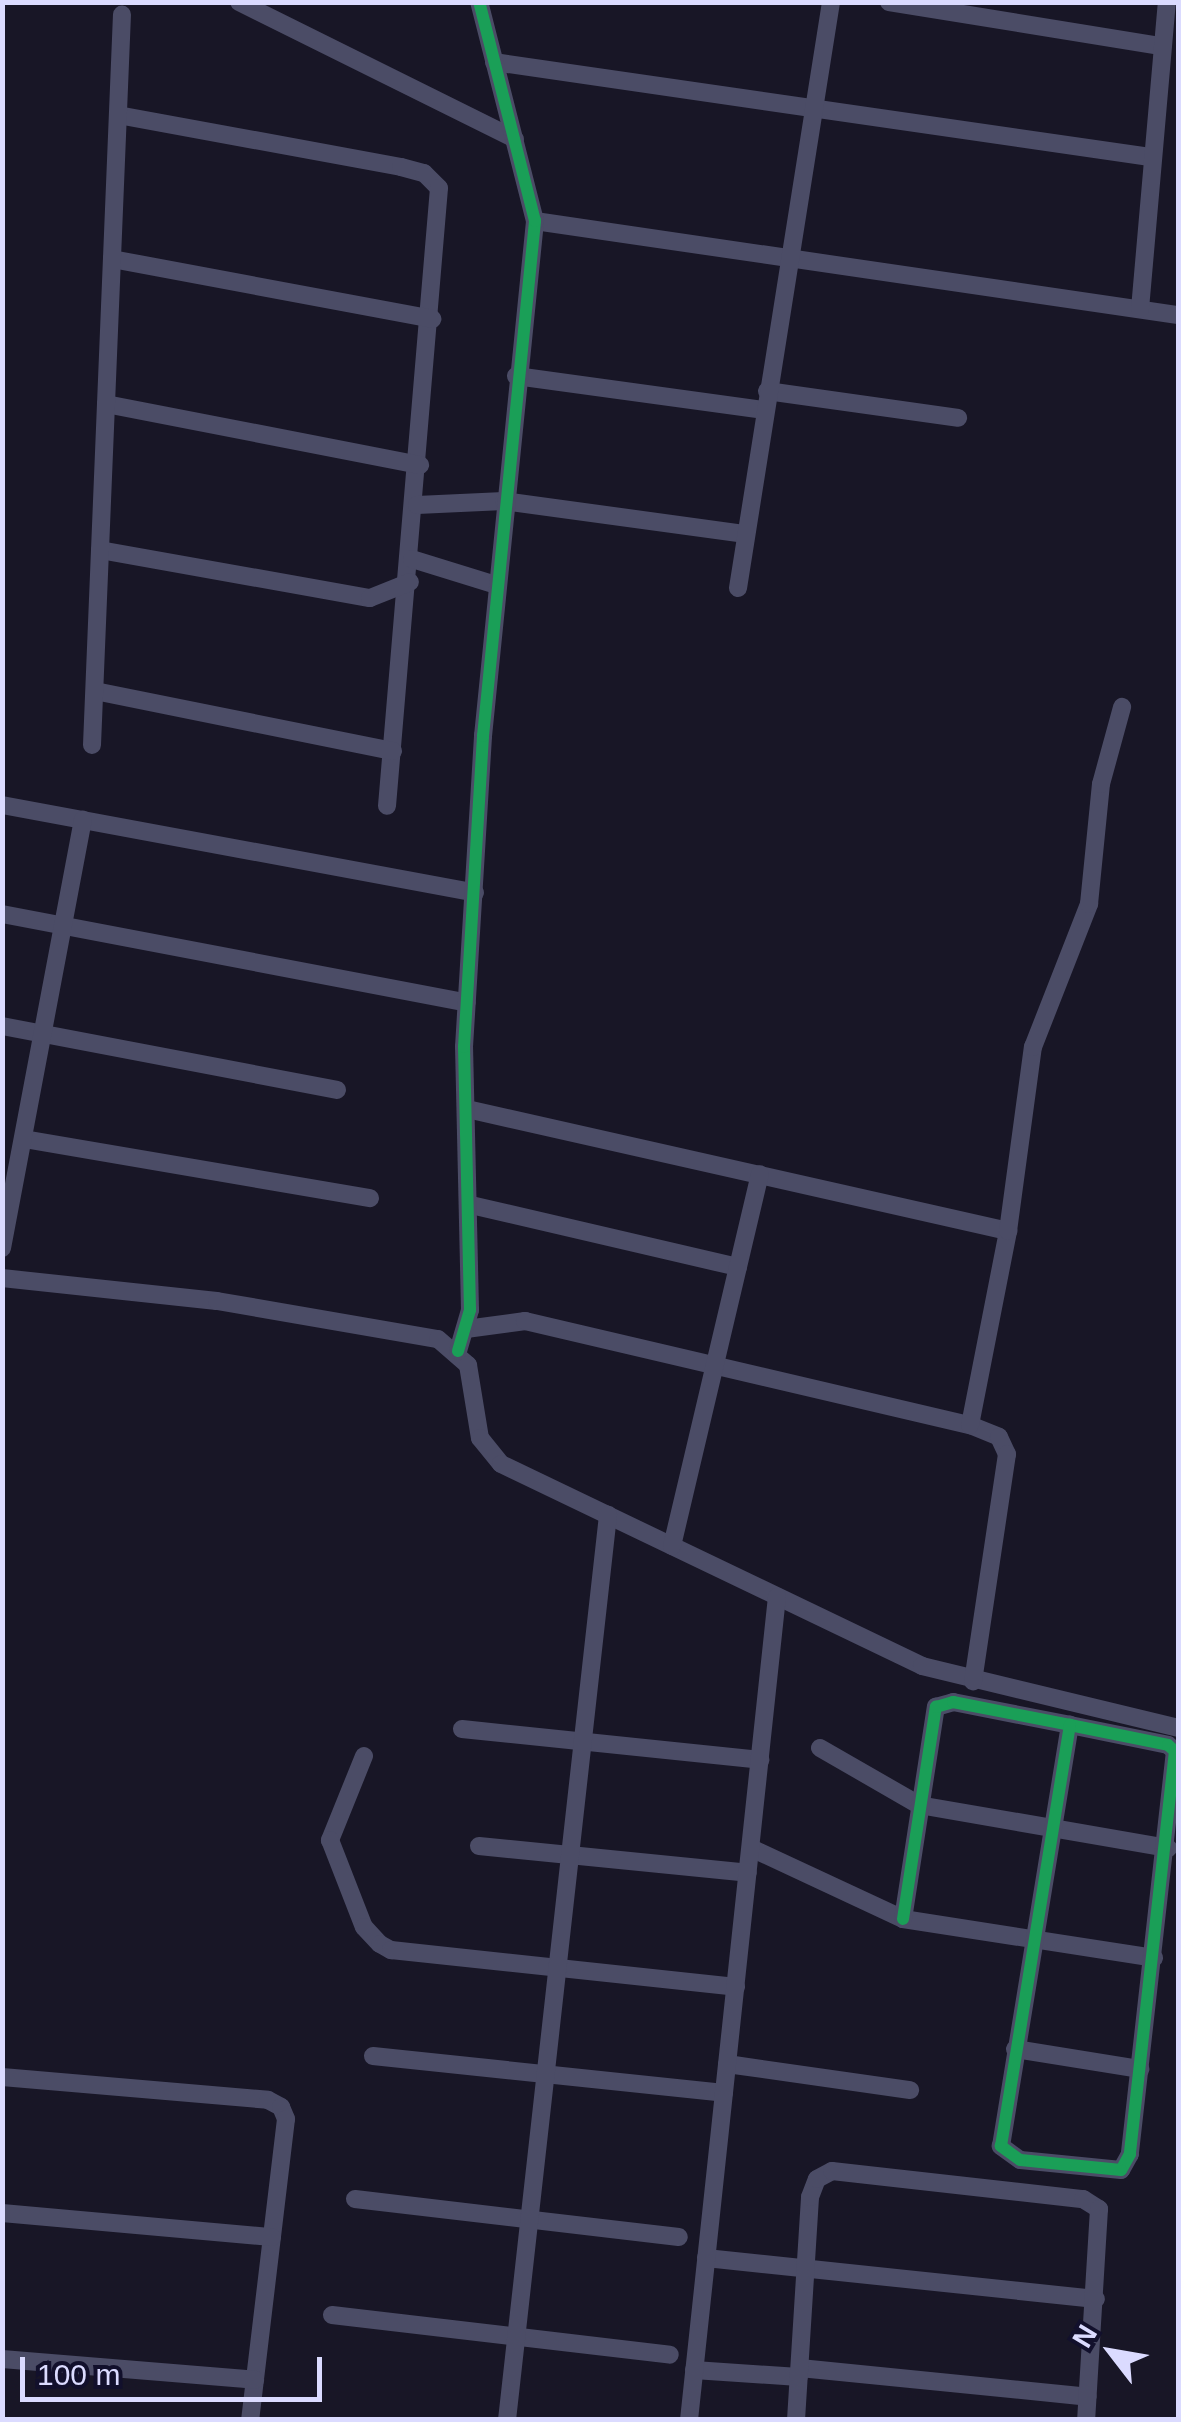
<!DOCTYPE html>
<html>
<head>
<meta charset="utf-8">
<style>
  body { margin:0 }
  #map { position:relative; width:1181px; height:2422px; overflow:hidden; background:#181626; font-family:Arial,sans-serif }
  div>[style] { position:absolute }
  .minor>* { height:18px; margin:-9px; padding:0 9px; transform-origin:9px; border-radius:9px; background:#4b4c66 }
  .cycleway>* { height:12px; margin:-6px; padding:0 6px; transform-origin:6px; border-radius:6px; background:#1a9f57 }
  span { translate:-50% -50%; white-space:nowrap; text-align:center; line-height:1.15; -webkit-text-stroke:8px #12102c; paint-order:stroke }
  .frame { position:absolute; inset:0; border:5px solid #dbdbff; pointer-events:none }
  .north { position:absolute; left:1061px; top:2302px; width:100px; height:100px; -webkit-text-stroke:8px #12102c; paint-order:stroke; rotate:301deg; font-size:28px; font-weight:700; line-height:40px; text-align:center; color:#dbdbff }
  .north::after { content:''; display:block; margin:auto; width:35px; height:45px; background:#dbdbff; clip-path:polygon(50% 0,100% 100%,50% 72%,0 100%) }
  .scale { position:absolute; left:20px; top:2357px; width:302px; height:45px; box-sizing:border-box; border:5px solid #dbdbff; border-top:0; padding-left:12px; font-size:30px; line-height:35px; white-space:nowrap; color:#dbdbff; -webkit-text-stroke:8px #12102c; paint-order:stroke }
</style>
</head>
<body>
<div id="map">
  <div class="minor">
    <i style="left:239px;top:2px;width:308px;rotate:26.4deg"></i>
    <i style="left:889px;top:2px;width:277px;rotate:9.2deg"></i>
    <i style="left:494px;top:62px;width:663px;rotate:8.24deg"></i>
    <i style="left:118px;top:115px;width:288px;rotate:10.4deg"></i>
    <i style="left:401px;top:167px;width:24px;rotate:15deg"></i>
    <i style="left:424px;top:173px;width:21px;rotate:45deg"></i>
    <i style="left:439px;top:188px;width:620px;rotate:94.81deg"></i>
    <i style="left:535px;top:221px;width:650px;rotate:8.32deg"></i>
    <i style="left:112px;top:259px;width:326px;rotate:10.6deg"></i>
    <i style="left:1140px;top:309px;width:308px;rotate:-85deg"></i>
    <i style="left:516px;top:376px;width:251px;rotate:7.8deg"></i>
    <i style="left:767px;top:391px;width:193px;rotate:8deg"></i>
    <i style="left:106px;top:404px;width:320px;rotate:11deg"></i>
    <i style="left:417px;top:505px;width:87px;rotate:-2.6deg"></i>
    <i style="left:504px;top:501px;width:244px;rotate:7.8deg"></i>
    <i style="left:100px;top:550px;width:274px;rotate:10.1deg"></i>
    <i style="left:370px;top:598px;width:43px;rotate:-21.8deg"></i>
    <i style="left:412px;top:559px;width:88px;rotate:17.2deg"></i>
    <i style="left:738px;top:588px;width:593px;rotate:-80.98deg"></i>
    <i style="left:95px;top:691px;width:304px;rotate:11.4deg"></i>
    <i style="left:92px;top:745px;width:731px;rotate:-87.65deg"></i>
    <i style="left:2px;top:805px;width:481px;rotate:10.5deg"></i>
    <i style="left:2px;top:914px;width:473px;rotate:10.8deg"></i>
    <i style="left:2px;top:1026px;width:341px;rotate:10.8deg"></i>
    <i style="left:467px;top:1109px;width:555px;rotate:12.71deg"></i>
    <i style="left:24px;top:1139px;width:351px;rotate:9.7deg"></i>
    <i style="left:471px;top:1205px;width:274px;rotate:13.1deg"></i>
    <i style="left:2px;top:1248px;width:436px;rotate:-79.3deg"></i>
    <i style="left:2px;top:1278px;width:216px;rotate:6.1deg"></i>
    <i style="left:217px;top:1301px;width:224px;rotate:9.8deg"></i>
    <i style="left:438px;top:1339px;width:40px;rotate:41deg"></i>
    <i style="left:468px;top:1365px;width:74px;rotate:80.7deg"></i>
    <i style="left:480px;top:1438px;width:33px;rotate:51deg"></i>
    <i style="left:501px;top:1464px;width:467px;rotate:25.6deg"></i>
    <i style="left:922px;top:1666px;width:263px;rotate:13.6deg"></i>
    <i style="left:466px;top:1329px;width:60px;rotate:-7.7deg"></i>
    <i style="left:525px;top:1321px;width:457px;rotate:13.2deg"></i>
    <i style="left:970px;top:1425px;width:31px;rotate:22deg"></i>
    <i style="left:999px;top:1437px;width:19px;rotate:65deg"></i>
    <i style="left:1007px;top:1454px;width:230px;rotate:98.5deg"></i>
    <i style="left:458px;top:1351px;width:43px;rotate:-73.7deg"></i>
    <i style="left:470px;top:1310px;width:263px;rotate:-91.3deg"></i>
    <i style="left:464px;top:1047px;width:312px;rotate:-86.5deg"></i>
    <i style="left:483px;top:736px;width:518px;rotate:-84.23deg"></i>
    <i style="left:535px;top:221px;width:226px;rotate:-104.3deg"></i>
    <i style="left:970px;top:1425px;width:198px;rotate:-78.9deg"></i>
    <i style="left:1008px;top:1231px;width:186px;rotate:-82.3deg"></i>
    <i style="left:1033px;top:1047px;width:154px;rotate:-68.6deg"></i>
    <i style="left:1089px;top:904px;width:121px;rotate:-84.3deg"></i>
    <i style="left:1101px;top:784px;width:80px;rotate:-74.7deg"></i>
    <i style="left:672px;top:1546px;width:382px;rotate:-76.7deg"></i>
    <i style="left:462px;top:1729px;width:300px;rotate:5.9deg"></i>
    <i style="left:820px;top:1748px;width:114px;rotate:29.9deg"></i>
    <i style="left:919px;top:1805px;width:253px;rotate:9.8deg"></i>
    <i style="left:364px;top:1756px;width:91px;rotate:112deg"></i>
    <i style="left:330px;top:1840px;width:93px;rotate:68.7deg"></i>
    <i style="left:364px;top:1927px;width:23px;rotate:47deg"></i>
    <i style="left:380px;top:1944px;width:13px;rotate:29deg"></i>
    <i style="left:391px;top:1950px;width:347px;rotate:6.1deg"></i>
    <i style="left:479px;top:1846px;width:270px;rotate:5.7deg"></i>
    <i style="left:751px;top:1848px;width:168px;rotate:25deg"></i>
    <i style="left:903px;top:1919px;width:254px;rotate:8.8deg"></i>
    <i style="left:903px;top:1919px;width:215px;rotate:-81.2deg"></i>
    <i style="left:936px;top:1707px;width:18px;rotate:-16deg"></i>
    <i style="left:953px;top:1702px;width:119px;rotate:11.1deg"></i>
    <i style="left:1070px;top:1725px;width:100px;rotate:11.5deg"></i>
    <i style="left:1168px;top:1745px;width:9px;rotate:41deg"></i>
    <i style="left:1175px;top:1751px;width:406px;rotate:96.4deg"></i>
    <i style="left:1130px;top:2154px;width:18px;rotate:119deg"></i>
    <i style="left:1121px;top:2170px;width:101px;rotate:-174.3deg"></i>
    <i style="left:1020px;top:2160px;width:24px;rotate:-144deg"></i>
    <i style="left:1001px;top:2146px;width:427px;rotate:-80.7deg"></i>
    <i style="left:1015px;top:2049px;width:127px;rotate:9.1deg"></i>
    <i style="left:373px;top:2056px;width:353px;rotate:6deg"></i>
    <i style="left:727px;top:2064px;width:185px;rotate:8.1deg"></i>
    <i style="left:2px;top:2077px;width:267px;rotate:4.9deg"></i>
    <i style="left:268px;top:2100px;width:15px;rotate:28deg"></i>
    <i style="left:281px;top:2107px;width:13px;rotate:67deg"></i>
    <i style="left:286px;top:2119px;width:303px;rotate:96.8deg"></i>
    <i style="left:355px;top:2199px;width:326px;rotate:6.7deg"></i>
    <i style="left:2px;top:2213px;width:271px;rotate:5.1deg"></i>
    <i style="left:706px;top:2258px;width:392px;rotate:6deg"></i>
    <i style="left:332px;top:2315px;width:340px;rotate:6.7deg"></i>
    <i style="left:2px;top:2359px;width:254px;rotate:4.7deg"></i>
    <i style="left:800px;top:2368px;width:289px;rotate:5.7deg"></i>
    <i style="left:694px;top:2370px;width:105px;rotate:3.8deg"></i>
    <i style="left:507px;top:2420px;width:911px;rotate:-83.63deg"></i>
    <i style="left:689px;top:2420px;width:828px;rotate:-83.9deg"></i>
    <i style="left:796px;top:2420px;width:223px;rotate:-86.4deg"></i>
    <i style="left:810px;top:2197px;width:19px;rotate:-69deg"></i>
    <i style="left:817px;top:2179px;width:17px;rotate:-28deg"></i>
    <i style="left:832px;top:2171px;width:253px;rotate:6.4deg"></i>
    <i style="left:1083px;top:2199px;width:19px;rotate:32deg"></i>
    <i style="left:1099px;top:2209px;width:211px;rotate:93.5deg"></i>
  </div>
  <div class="cycleway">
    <i style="left:458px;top:1351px;width:43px;rotate:-73.7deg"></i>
    <i style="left:470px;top:1310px;width:263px;rotate:-91.3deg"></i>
    <i style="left:464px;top:1047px;width:312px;rotate:-86.5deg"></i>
    <i style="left:483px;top:736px;width:518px;rotate:-84.23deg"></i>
    <i style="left:535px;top:221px;width:226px;rotate:-104.3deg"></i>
    <i style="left:903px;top:1919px;width:215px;rotate:-81.2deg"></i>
    <i style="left:936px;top:1707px;width:18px;rotate:-16deg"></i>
    <i style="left:953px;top:1702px;width:119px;rotate:11.1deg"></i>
    <i style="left:1070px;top:1725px;width:100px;rotate:11.5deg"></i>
    <i style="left:1168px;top:1745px;width:9px;rotate:41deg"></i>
    <i style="left:1175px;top:1751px;width:406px;rotate:96.4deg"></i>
    <i style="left:1130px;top:2154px;width:18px;rotate:119deg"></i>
    <i style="left:1121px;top:2170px;width:101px;rotate:-174.3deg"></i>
    <i style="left:1020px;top:2160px;width:24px;rotate:-144deg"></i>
    <i style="left:1001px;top:2146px;width:427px;rotate:-80.7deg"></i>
  </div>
  <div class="frame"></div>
  <div class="north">N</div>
  <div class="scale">100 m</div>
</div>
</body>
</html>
